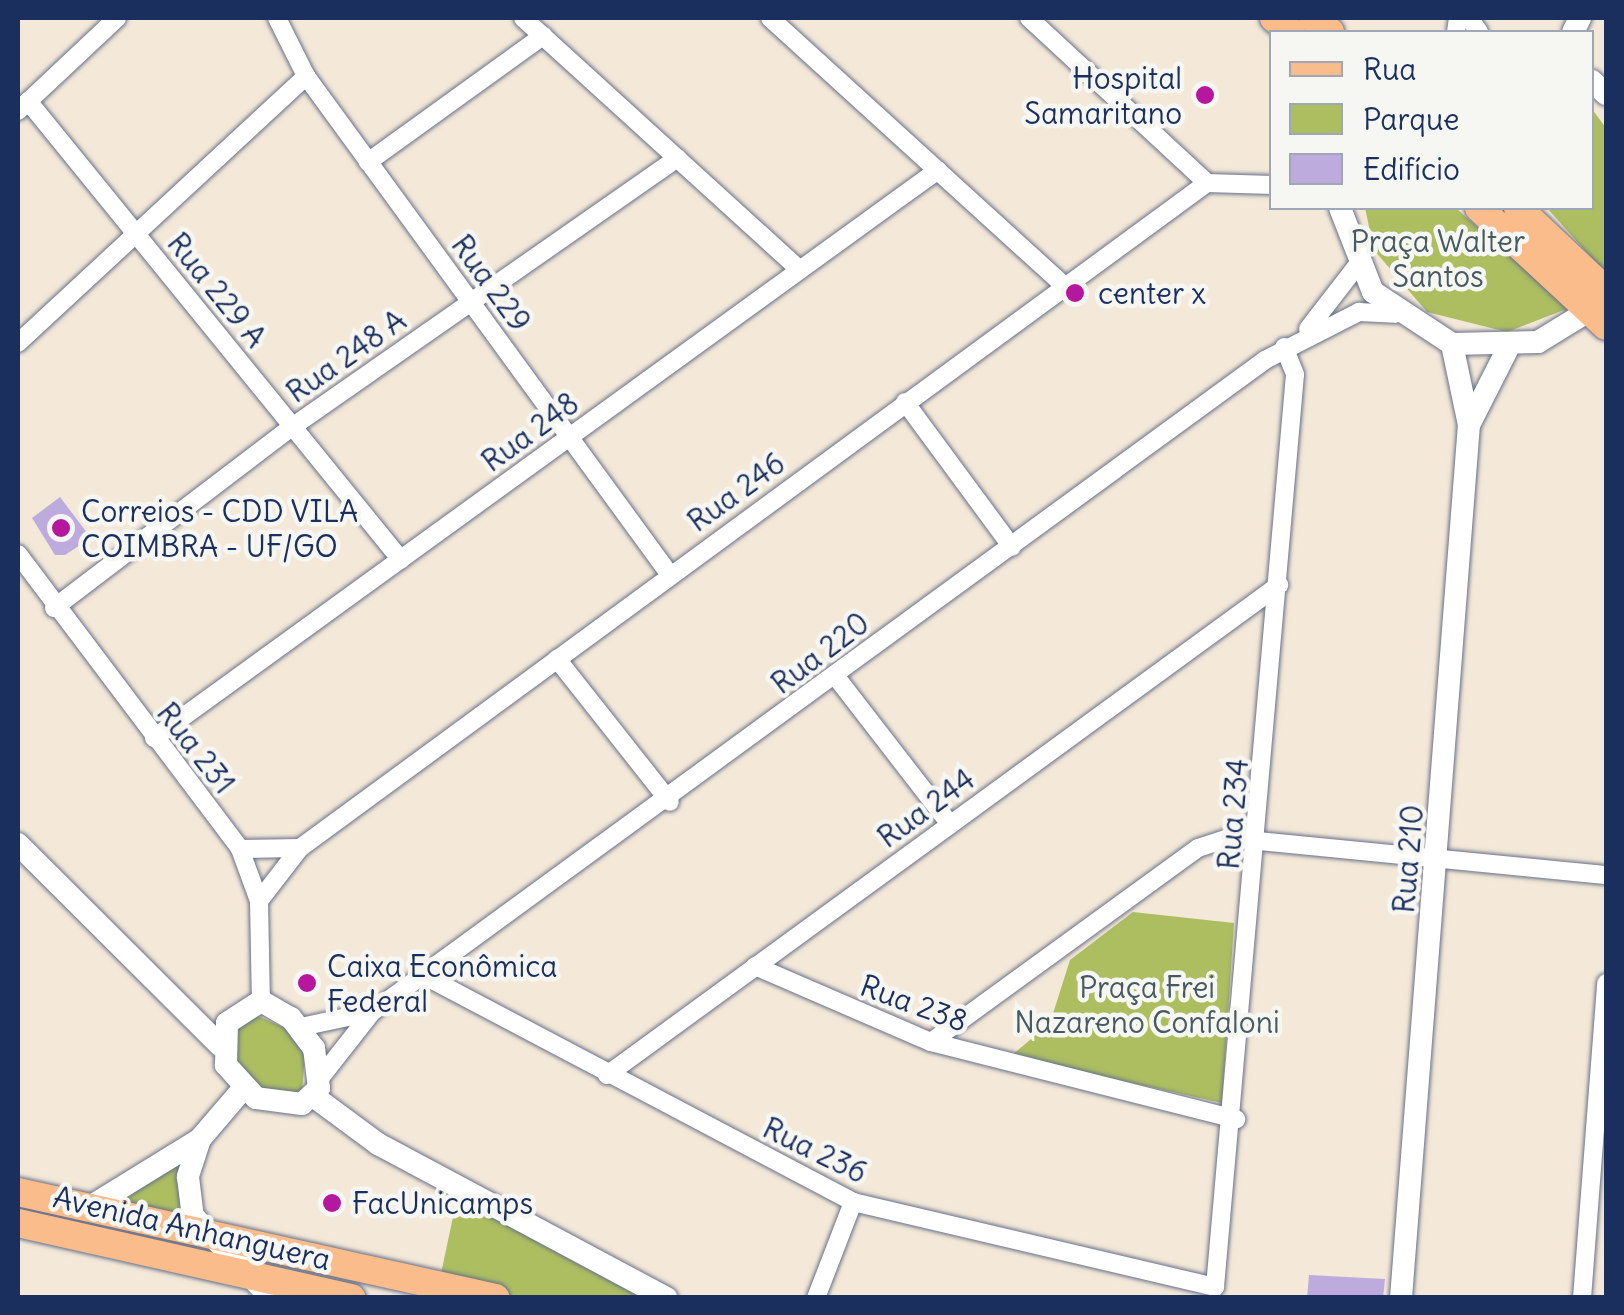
<!DOCTYPE html>
<html>
<head>
<meta charset="utf-8">
<style>
  body { margin:0 }
  #map { position:relative; width:1624px; height:1315px; overflow:hidden; background:#f4e9d8; font-family:Delius,sans-serif }
  div>[style] { position:absolute }
  .green>* { inset:0; background:#adbe61 }
  .building>* { inset:0; background:#beabde }
  .roads { filter:drop-shadow(0 0 2px #677089) drop-shadow(0 0 2px #677089) }
  .minor>* { height:18px; margin:-9px; padding:0 9px; transform-origin:9px; border-radius:9px; background:#fff }
  .tertiary>* { height:22px; margin:-11px; padding:0 11px; transform-origin:11px; border-radius:11px; background:#fff }
  .primary>* { height:28px; margin:-14px; padding:0 14px; transform-origin:14px; border-radius:14px; background:#f9bc8a }
  .dots>* { width:28px; height:28px; translate:-50% -50%; box-sizing:border-box; border:5px solid #f6f6f2; border-radius:50% }
  span { translate:-50% -50%; white-space:nowrap; text-align:center; line-height:1.15; -webkit-text-stroke:9px #f6f6f2; paint-order:stroke }
  .poi-label { font-size:30px; color:#1b2f5e }
  .right { translate:-100% -50%; text-align:right }
  .left { translate:0 -50%; text-align:left }
  .park-label { font-size:30px; color:#475a5f }
  .street-label { font-size:30px; color:#1b2f5e }
  .frame { position:absolute; inset:0; border:20px solid #1b2f5e; pointer-events:none }
  .legend { position:absolute; left:1269px; top:30px; width:325px; height:180px; box-sizing:border-box; background:#f6f6f2; border:2px solid #9ea6b7; margin:0; padding:12px 18px; list-style:none; font-size:30px; color:#1b2f5e }
  .legend li { display:flex; align-items:center; gap:20px; height:50px }
  .legend b { width:50px; border:2px solid #9ea6b7 }
</style>
</head>
<body>
<div id="map">
  <div class="green">
    <i style="clip-path:polygon(1592px 109px,1606px 128px,1606px 274px,1547px 208px,1592px 208px)"></i>
    <i style="clip-path:polygon(1456px 208px,1509px 256px,1574px 306px,1507px 332px,1427px 312px,1374px 250px,1365px 208px)"></i>
    <i style="clip-path:polygon(1133px 912px,1234px 923px,1222px 1103px,1011px 1056px,1050px 1023px,1070px 960px)"></i>
    <i style="clip-path:polygon(256px 1015px,291px 1031px,305px 1052px,302px 1093px,262px 1088px,237px 1066px,230px 1027px)"></i>
    <i style="clip-path:polygon(183px 1157px,183px 1222px,113px 1208px)"></i>
    <i style="clip-path:polygon(457px 1198px,640px 1297px,516px 1297px,439px 1283px)"></i>
  </div>
  <div class="building">
    <i style="clip-path:polygon(60px 497px,91px 538px,65px 555px,55px 555px,32px 518px)"></i>
    <i style="clip-path:polygon(1309px 1275px,1385px 1279px,1383px 1298px,1307px 1298px)"></i>
  </div>
  <div class="roads">
    <div class="minor">
      <i style="left:277px;top:18px;width:65px;rotate:63.4deg"></i>
      <i style="left:306px;top:76px;width:618px;rotate:53.89deg"></i>
      <i style="left:523px;top:18px;width:374px;rotate:42.3deg"></i>
      <i style="left:770px;top:18px;width:400px;rotate:42.3deg"></i>
      <i style="left:1029px;top:18px;width:243px;rotate:42.8deg"></i>
      <i style="left:1207px;top:183px;width:65px;rotate:1.8deg"></i>
      <i style="left:1469px;top:18px;width:17px;rotate:54deg"></i>
      <i style="left:1456px;top:32px;width:14px;rotate:-82deg"></i>
      <i style="left:28px;top:101px;width:591px;rotate:50.9deg"></i>
      <i style="left:18px;top:111px;width:136px;rotate:-43.2deg"></i>
      <i style="left:368px;top:162px;width:216px;rotate:-35.8deg"></i>
      <i style="left:1308px;top:329px;width:78px;rotate:-52.3deg"></i>
      <i style="left:18px;top:343px;width:393px;rotate:-42.8deg"></i>
      <i style="left:905px;top:402px;width:180px;rotate:53.6deg"></i>
      <i style="left:18px;top:554px;width:369px;rotate:53deg"></i>
      <i style="left:240px;top:849px;width:55px;rotate:69.9deg"></i>
      <i style="left:259px;top:901px;width:100px;rotate:88.9deg"></i>
      <i style="left:54px;top:608px;width:299px;rotate:-37.3deg"></i>
      <i style="left:292px;top:427px;width:470px;rotate:-34.9deg"></i>
      <i style="left:557px;top:659px;width:182px;rotate:51.7deg"></i>
      <i style="left:837px;top:678px;width:185px;rotate:52.3deg"></i>
      <i style="left:154px;top:738px;width:968px;rotate:-35.92deg"></i>
      <i style="left:240px;top:849px;width:60px;rotate:-1deg"></i>
      <i style="left:259px;top:901px;width:67px;rotate:-52.3deg"></i>
      <i style="left:300px;top:848px;width:1125px;rotate:-36.25deg"></i>
      <i style="left:755px;top:966px;width:192px;rotate:23.4deg"></i>
      <i style="left:931px;top:1042px;width:315px;rotate:14.2deg"></i>
      <i style="left:423px;top:975px;width:486px;rotate:27.8deg"></i>
      <i style="left:853px;top:1202px;width:372px;rotate:13.2deg"></i>
      <i style="left:301px;top:1027px;width:72px;rotate:-12.1deg"></i>
      <i style="left:931px;top:1042px;width:330px;rotate:-36deg"></i>
      <i style="left:1198px;top:848px;width:32px;rotate:-18deg"></i>
      <i style="left:1228px;top:838px;width:380px;rotate:5.6deg"></i>
      <i style="left:607px;top:1075px;width:832px;rotate:-36.1deg"></i>
      <i style="left:321px;top:1077px;width:83px;rotate:-51.9deg"></i>
      <i style="left:372px;top:1012px;width:1106px;rotate:-36.13deg"></i>
      <i style="left:1265px;top:360px;width:106px;rotate:-27.1deg"></i>
      <i style="left:1359px;top:312px;width:36px;rotate:3deg"></i>
      <i style="left:1215px;top:1287px;width:916px;rotate:-84.99deg"></i>
      <i style="left:1295px;top:374px;width:29px;rotate:-112deg"></i>
      <i style="left:816px;top:1298px;width:103px;rotate:-68.9deg"></i>
      <i style="left:1582px;top:1298px;width:316px;rotate:-85.6deg"></i>
    </div>
    <div class="tertiary">
      <i style="left:1573px;top:32px;width:16px;rotate:-63deg"></i>
      <i style="left:1592px;top:81px;width:19px;rotate:43deg"></i>
      <i style="left:1340px;top:208px;width:90px;rotate:68.6deg"></i>
      <i style="left:1373px;top:292px;width:95px;rotate:33.4deg"></i>
      <i style="left:1452px;top:344px;width:86px;rotate:-1.3deg"></i>
      <i style="left:1538px;top:342px;width:73px;rotate:-31.5deg"></i>
      <i style="left:1469px;top:425px;width:86px;rotate:-63.1deg"></i>
      <i style="left:18px;top:844px;width:285px;rotate:44.9deg"></i>
      <i style="left:261px;top:1001px;width:34px;rotate:30deg"></i>
      <i style="left:291px;top:1018px;width:38px;rotate:53deg"></i>
      <i style="left:314px;top:1048px;width:40px;rotate:82.9deg"></i>
      <i style="left:319px;top:1088px;width:23px;rotate:137deg"></i>
      <i style="left:302px;top:1104px;width:46px;rotate:-172.6deg"></i>
      <i style="left:256px;top:1098px;width:45px;rotate:-132.3deg"></i>
      <i style="left:226px;top:1065px;width:42px;rotate:-88.6deg"></i>
      <i style="left:227px;top:1023px;width:40px;rotate:-32.9deg"></i>
      <i style="left:313px;top:1096px;width:81px;rotate:36.4deg"></i>
      <i style="left:378px;top:1144px;width:327px;rotate:28.1deg"></i>
      <i style="left:200px;top:1139px;width:40px;rotate:108deg"></i>
      <i style="left:188px;top:1177px;width:39px;rotate:83deg"></i>
      <i style="left:193px;top:1216px;width:113px;rotate:46.4deg"></i>
      <i style="left:88px;top:1208px;width:132px;rotate:-31.6deg"></i>
      <i style="left:200px;top:1139px;width:65px;rotate:-49.4deg"></i>
      <i style="left:1401px;top:1298px;width:876px;rotate:-85.55deg"></i>
      <i style="left:1469px;top:425px;width:83px;rotate:-101.9deg"></i>
    </div>
    <div class="primary">
      <i style="left:1274px;top:18px;width:22px;rotate:39deg"></i>
      <i style="left:1313px;top:18px;width:22px;rotate:39deg"></i>
      <i style="left:1479px;top:208px;width:173px;rotate:42.9deg"></i>
      <i style="left:1518px;top:208px;width:121px;rotate:43.3deg"></i>
      <i style="left:18px;top:1192px;width:489px;rotate:12.5deg"></i>
      <i style="left:18px;top:1223px;width:342px;rotate:12.7deg"></i>
    </div>
  </div>
  <div class="dots">
    <i style="left:1205px;top:95px;background:#b5179e"></i>
    <i style="left:1075px;top:293px;background:#b5179e"></i>
    <i style="left:61px;top:528px;background:#b5179e"></i>
    <i style="left:307px;top:983px;background:#b5179e"></i>
    <i style="left:332px;top:1203px;background:#b5179e"></i>
  </div>
  <div class="poi-label">
    <span class="right" style="left:1182px;top:95px">Hospital<br>Samaritano</span>
    <span class="left" style="left:1098px;top:293px">center x</span>
    <span class="left" style="left:81px;top:528px">Correios - CDD VILA<br>COIMBRA - UF/GO</span>
    <span class="left" style="left:327px;top:983px">Caixa Econômica<br>Federal</span>
    <span class="left" style="left:352px;top:1203px">FacUnicamps</span>
  </div>
  <div class="park-label">
    <span style="left:1438px;top:258px">Praça Walter<br>Santos</span>
    <span style="left:1147px;top:1004px">Praça Frei<br>Nazareno Confaloni</span>
  </div>
  <div class="street-label">
    <span style="left:491px;top:283px;rotate:54deg">Rua 229</span>
    <span style="left:217px;top:290px;rotate:51deg">Rua 229 A</span>
    <span style="left:346px;top:356px;rotate:-35deg">Rua 248 A</span>
    <span style="left:530px;top:432px;rotate:-36deg">Rua 248</span>
    <span style="left:736px;top:492px;rotate:-36deg">Rua 246</span>
    <span style="left:820px;top:653px;rotate:-37deg">Rua 220</span>
    <span style="left:196px;top:748px;rotate:52deg">Rua 231</span>
    <span style="left:926px;top:808px;rotate:-36deg">Rua 244</span>
    <span style="left:1233px;top:814px;rotate:-85deg">Rua 234</span>
    <span style="left:1408px;top:859px;rotate:-85deg">Rua 210</span>
    <span style="left:914px;top:1003px;rotate:20deg">Rua 238</span>
    <span style="left:815px;top:1150px;rotate:26deg">Rua 236</span>
    <span style="left:192px;top:1228px;rotate:13deg">Avenida Anhanguera</span>
  </div>
  <div class="frame"></div>
  <ul class="legend">
  <li><b style="height:12px;background:#f9bc8a"></b>Rua</li>
  <li><b style="height:28px;background:#adbe61"></b>Parque</li>
  <li><b style="height:28px;background:#beabde"></b>Edifício</li>
  </ul>
</div>
</body>
</html>
